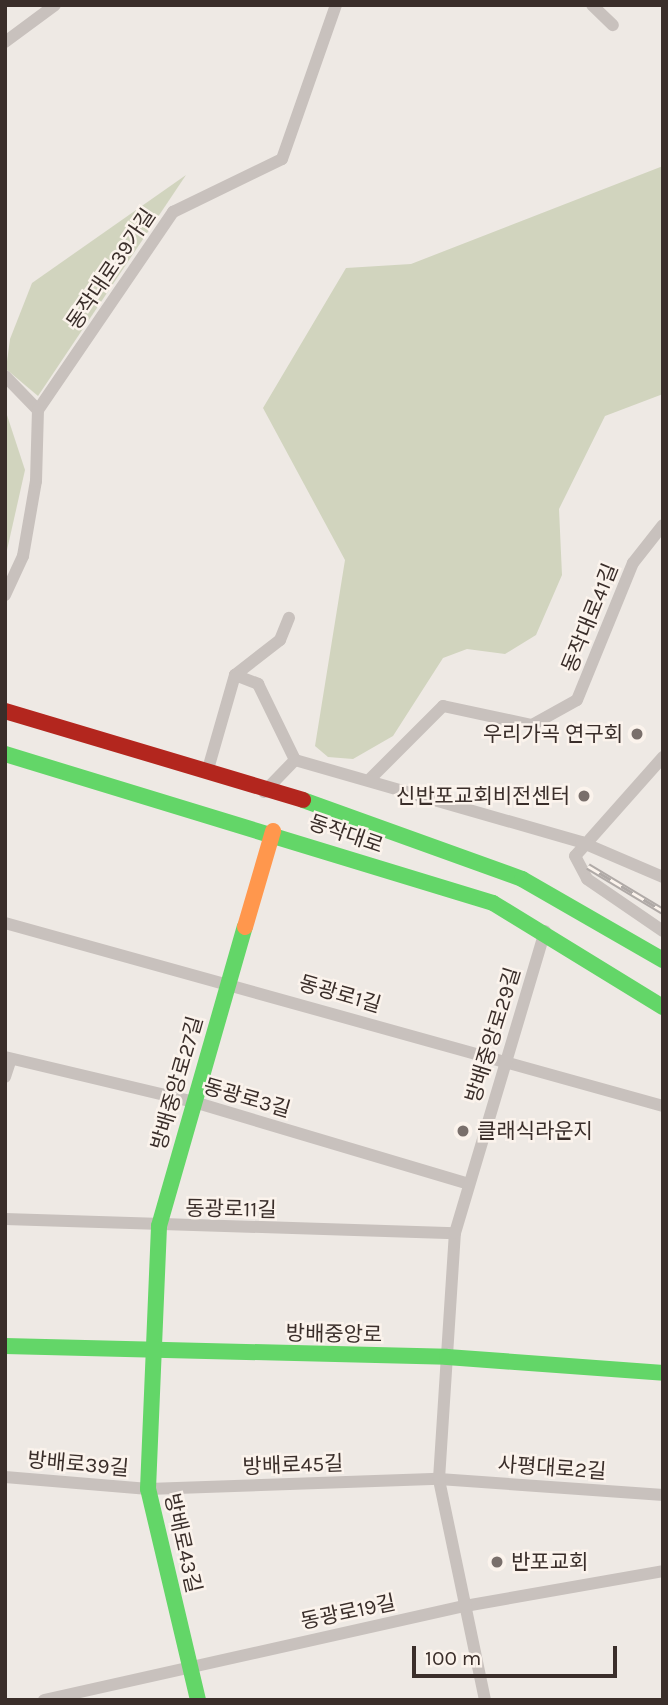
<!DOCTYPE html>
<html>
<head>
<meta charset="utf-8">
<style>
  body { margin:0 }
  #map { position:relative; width:668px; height:1705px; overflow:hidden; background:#eee9e4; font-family:Karla,"Noto Sans KR",sans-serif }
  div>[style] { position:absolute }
  .green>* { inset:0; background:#d1d4be }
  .street>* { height:12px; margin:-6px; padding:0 6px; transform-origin:6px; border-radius:6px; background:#c8c1bd }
  .fast>* { height:16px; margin:-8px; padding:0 8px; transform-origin:8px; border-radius:8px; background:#63d668 }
  .slow>* { height:16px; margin:-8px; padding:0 8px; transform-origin:8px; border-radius:8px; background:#ff974d }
  .jam>* { height:16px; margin:-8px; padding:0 8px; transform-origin:8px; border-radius:8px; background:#b3261e }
  .rail>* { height:7px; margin-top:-3.5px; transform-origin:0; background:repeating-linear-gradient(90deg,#fbf3ec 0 13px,#b0aaa7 0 26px); box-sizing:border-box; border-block:2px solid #b0aaa7 }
  .dots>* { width:19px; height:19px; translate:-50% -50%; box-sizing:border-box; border:4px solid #fbf3ec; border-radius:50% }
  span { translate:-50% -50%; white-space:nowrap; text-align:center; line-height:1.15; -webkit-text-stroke:5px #fbf3ec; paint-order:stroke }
  .street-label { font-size:21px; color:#3a2e2a }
  .poi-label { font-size:21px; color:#3a2e2a }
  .right { translate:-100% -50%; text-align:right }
  .left { translate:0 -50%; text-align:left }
  .frame { position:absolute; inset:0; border:7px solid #3a2e2a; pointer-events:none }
  .scale { position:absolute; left:412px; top:1646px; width:205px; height:32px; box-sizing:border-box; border:4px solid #3a2e2a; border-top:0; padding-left:9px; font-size:21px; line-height:24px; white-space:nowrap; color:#3a2e2a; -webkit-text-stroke:5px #fbf3ec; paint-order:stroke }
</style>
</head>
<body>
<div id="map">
  <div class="green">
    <i style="clip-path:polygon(663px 166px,663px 394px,605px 416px,559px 509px,562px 575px,536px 635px,505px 654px,467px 649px,443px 658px,393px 736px,353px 759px,328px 757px,315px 746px,345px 560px,263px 408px,346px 268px,411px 264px)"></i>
    <i style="clip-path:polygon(186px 175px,38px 396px,6px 369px,10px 339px,32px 283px)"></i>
    <i style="clip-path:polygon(5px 409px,25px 470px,5px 559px)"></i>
  </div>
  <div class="street">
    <i style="left:592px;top:5px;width:29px;rotate:44deg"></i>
    <i style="left:5px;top:42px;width:62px;rotate:-36.5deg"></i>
    <i style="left:5px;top:376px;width:47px;rotate:45.9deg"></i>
    <i style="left:38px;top:410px;width:240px;rotate:-55.7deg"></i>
    <i style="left:173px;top:212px;width:121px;rotate:-25.9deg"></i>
    <i style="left:282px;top:159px;width:163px;rotate:-70.7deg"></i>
    <i style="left:5px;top:595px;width:43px;rotate:-65.2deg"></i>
    <i style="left:23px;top:556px;width:76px;rotate:-80.2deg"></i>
    <i style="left:36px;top:481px;width:71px;rotate:-88.4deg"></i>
    <i style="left:235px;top:675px;width:57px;rotate:-37.9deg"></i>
    <i style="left:280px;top:640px;width:24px;rotate:-68deg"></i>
    <i style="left:663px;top:757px;width:132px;rotate:131.6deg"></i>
    <i style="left:575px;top:856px;width:26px;rotate:62deg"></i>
    <i style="left:587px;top:879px;width:92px;rotate:34.4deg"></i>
    <i style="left:208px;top:769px;width:98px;rotate:-74deg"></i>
    <i style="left:235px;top:675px;width:25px;rotate:21deg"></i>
    <i style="left:258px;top:684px;width:85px;rotate:64deg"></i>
    <i style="left:371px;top:778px;width:102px;rotate:-45deg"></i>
    <i style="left:443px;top:706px;width:91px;rotate:12.1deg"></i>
    <i style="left:532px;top:725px;width:51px;rotate:-29.1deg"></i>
    <i style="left:577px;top:700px;width:148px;rotate:-67.8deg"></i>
    <i style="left:633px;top:563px;width:48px;rotate:-51.7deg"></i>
    <i style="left:264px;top:792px;width:45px;rotate:-45.9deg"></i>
    <i style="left:295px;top:760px;width:298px;rotate:16deg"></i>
    <i style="left:581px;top:842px;width:89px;rotate:23.1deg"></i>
    <i style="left:5px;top:923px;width:683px;rotate:15.54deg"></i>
    <i style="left:5px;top:1057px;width:194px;rotate:13.4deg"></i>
    <i style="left:194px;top:1102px;width:287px;rotate:16.6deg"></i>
    <i style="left:5px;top:1077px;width:19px;rotate:-72deg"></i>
    <i style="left:5px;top:1219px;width:450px;rotate:1.8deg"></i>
    <i style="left:5px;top:1477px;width:144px;rotate:4.8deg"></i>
    <i style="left:148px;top:1489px;width:291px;rotate:-2deg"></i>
    <i style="left:439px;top:1479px;width:225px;rotate:4.1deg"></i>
    <i style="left:44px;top:1700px;width:431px;rotate:-12.6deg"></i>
    <i style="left:465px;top:1606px;width:201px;rotate:-10deg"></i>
    <i style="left:485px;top:1700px;width:226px;rotate:-101.8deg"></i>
    <i style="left:439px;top:1479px;width:247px;rotate:-86.3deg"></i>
    <i style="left:455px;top:1233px;width:315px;rotate:-73.4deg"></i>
  </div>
  <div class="fast">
    <i style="left:5px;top:754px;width:510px;rotate:16.98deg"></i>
    <i style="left:493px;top:903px;width:199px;rotate:31.5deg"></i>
    <i style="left:303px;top:800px;width:233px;rotate:19.8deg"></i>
    <i style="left:522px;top:879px;width:163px;rotate:29.9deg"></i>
    <i style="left:5px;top:1346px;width:442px;rotate:1.4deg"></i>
    <i style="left:447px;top:1357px;width:217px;rotate:4.2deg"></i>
    <i style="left:198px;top:1700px;width:217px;rotate:-103.3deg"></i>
    <i style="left:148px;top:1489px;width:263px;rotate:-87.6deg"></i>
    <i style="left:159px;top:1226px;width:311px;rotate:-74deg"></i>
  </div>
  <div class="slow">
    <i style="left:245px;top:927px;width:100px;rotate:-73.7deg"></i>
  </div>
  <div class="jam">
    <i style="left:5px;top:711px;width:311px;rotate:16.6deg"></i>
  </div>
  <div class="rail">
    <i style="left:588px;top:866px;width:87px;rotate:31deg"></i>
  </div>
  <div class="dots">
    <i style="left:637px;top:734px;background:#796f6b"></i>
    <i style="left:584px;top:796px;background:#796f6b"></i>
    <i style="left:463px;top:1131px;background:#796f6b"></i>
    <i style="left:497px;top:1562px;background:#796f6b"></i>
  </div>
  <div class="street-label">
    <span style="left:111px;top:269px;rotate:-56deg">동작대로39가길</span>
    <span style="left:590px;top:618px;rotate:-68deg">동작대로41길</span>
    <span style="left:346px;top:834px;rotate:19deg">동작대로</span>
    <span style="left:340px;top:994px;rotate:16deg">동광로1길</span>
    <span style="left:493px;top:1035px;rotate:-73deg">방배중앙로29길</span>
    <span style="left:177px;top:1083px;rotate:-74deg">방배중앙로27길</span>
    <span style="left:247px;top:1098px;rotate:16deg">동광로3길</span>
    <span style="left:231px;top:1209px;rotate:1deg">동광로11길</span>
    <span style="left:334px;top:1334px;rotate:1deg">방배중앙로</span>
    <span style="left:78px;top:1464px;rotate:5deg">방배로39길</span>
    <span style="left:293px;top:1465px;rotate:-2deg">방배로45길</span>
    <span style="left:552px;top:1468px;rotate:4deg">사평대로2길</span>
    <span style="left:183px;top:1543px;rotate:77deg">방배로43길</span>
    <span style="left:348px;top:1612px;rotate:-12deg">동광로19길</span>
  </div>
  <div class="poi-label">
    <span class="right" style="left:623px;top:734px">우리가곡 연구회</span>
    <span class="right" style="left:570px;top:796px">신반포교회비전센터</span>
    <span class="left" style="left:477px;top:1131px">클래식라운지</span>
    <span class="left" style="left:511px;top:1562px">반포교회</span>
  </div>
  <div class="frame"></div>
  <div class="scale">100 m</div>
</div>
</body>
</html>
